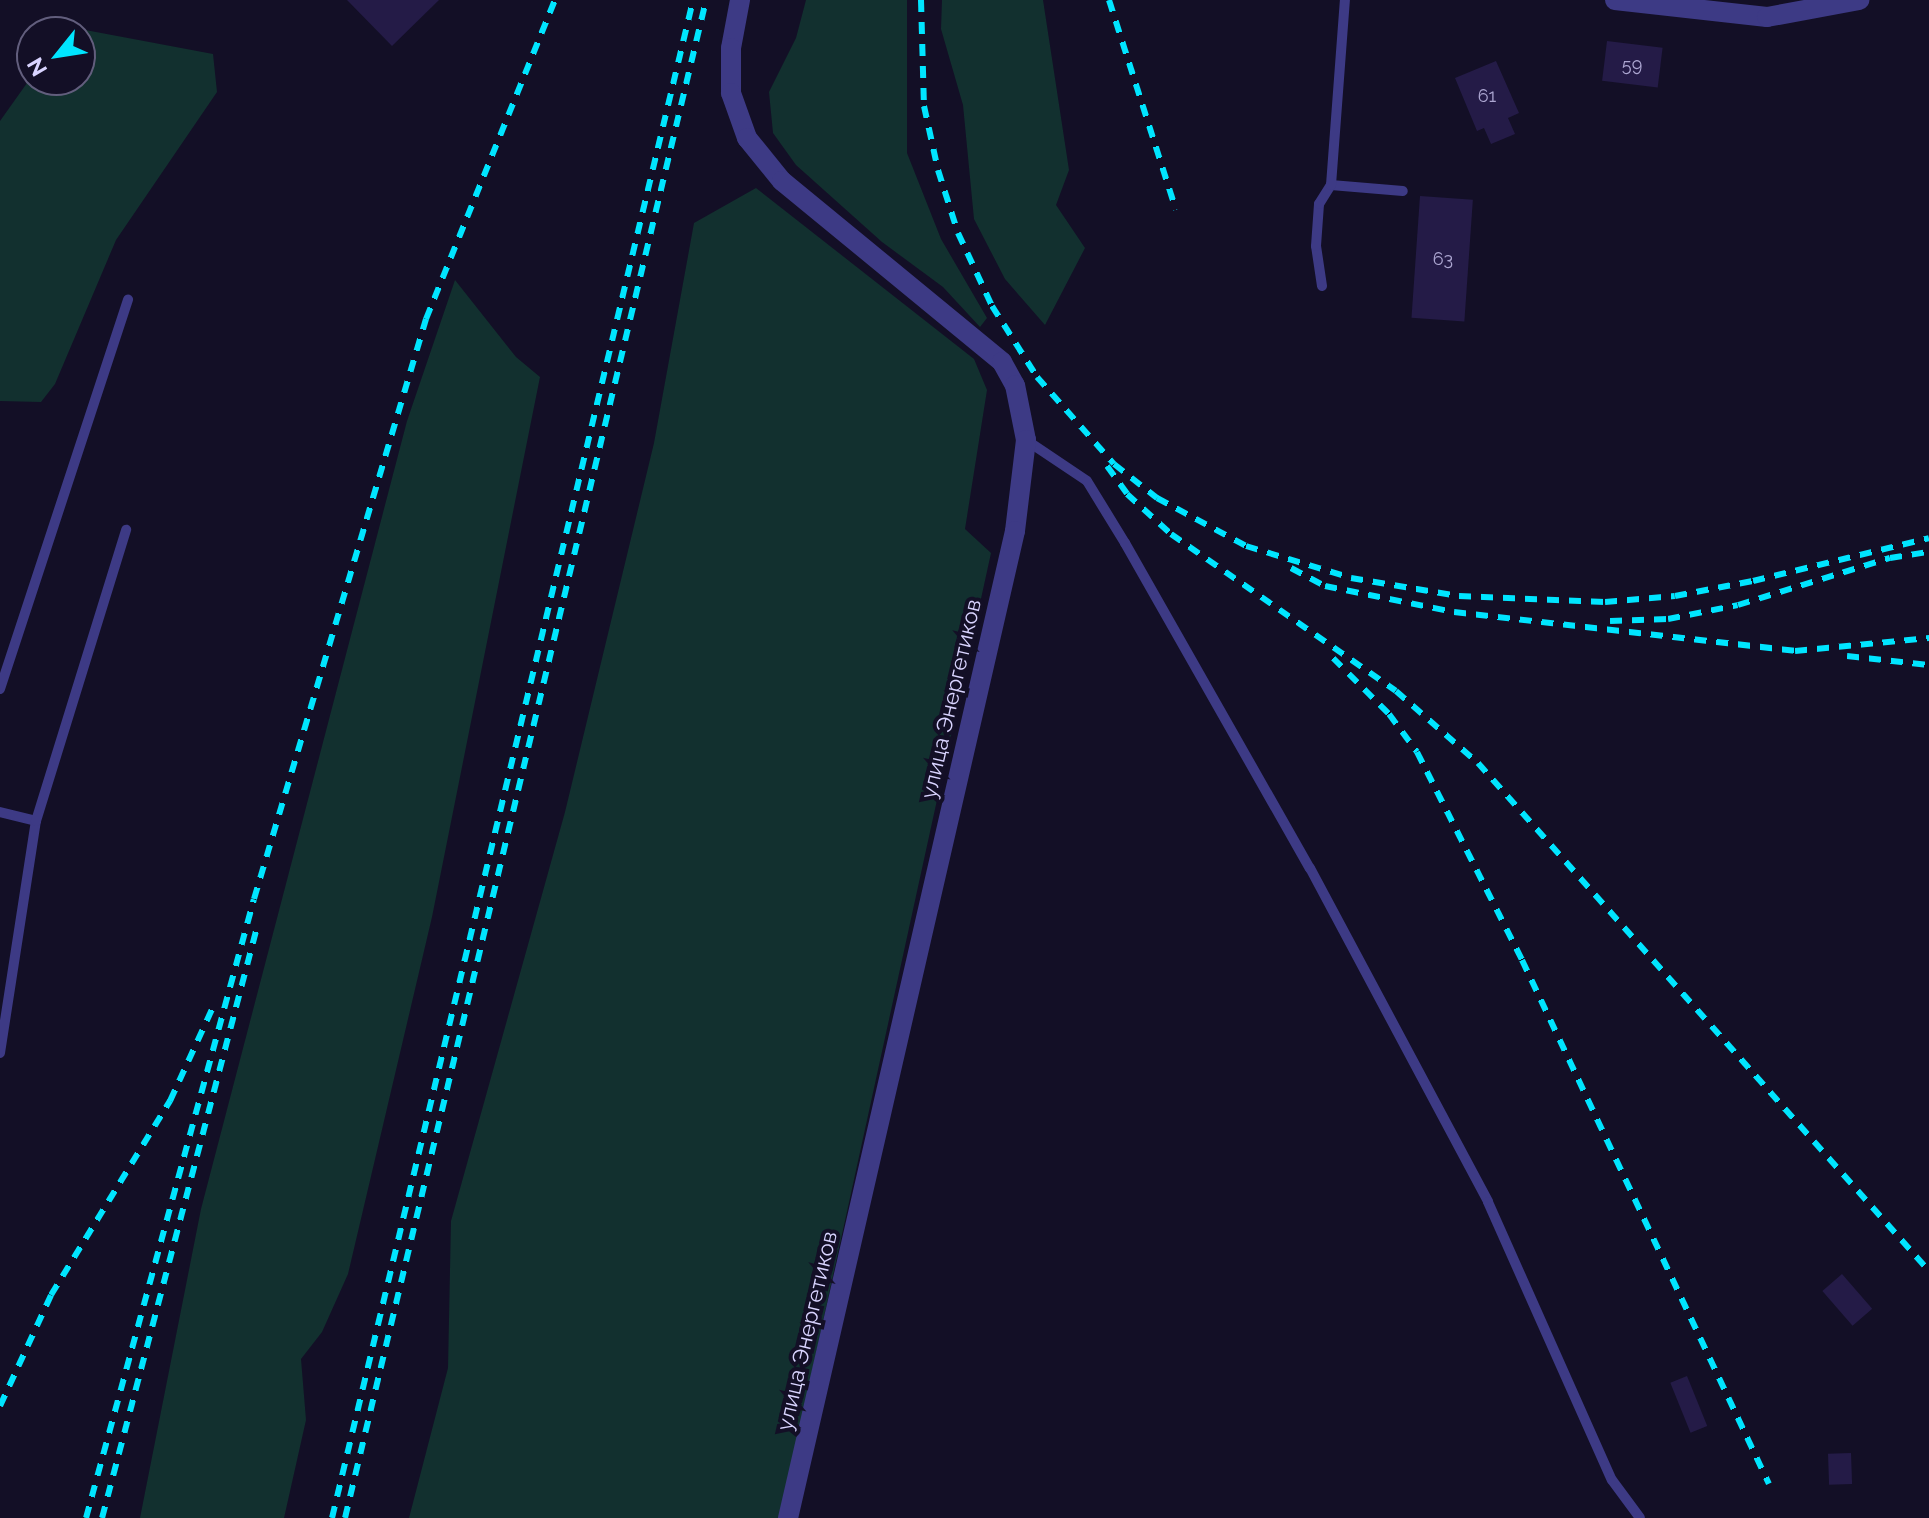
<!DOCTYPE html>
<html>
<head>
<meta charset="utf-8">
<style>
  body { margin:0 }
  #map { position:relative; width:1929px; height:1518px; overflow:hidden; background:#130f26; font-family:Raleway,sans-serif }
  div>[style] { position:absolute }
  .green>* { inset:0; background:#12302f }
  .building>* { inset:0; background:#241b47; transform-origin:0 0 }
  .service>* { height:10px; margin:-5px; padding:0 5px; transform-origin:5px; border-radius:5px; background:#3d3a85 }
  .tertiary>* { height:20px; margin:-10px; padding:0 10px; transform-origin:10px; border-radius:10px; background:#3d3a85 }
  .rail>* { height:6px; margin-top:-3px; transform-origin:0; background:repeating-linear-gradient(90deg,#00e5ff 0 12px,transparent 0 22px) }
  span { translate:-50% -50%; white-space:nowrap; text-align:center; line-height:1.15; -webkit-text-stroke:8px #130f26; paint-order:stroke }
  .number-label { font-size:18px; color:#aca6d1 }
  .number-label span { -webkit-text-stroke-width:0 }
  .street-label { font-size:22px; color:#d9d4ff }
  .north { position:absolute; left:16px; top:16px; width:80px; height:80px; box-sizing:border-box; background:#130f26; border:2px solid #625e7d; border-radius:50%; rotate:240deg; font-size:22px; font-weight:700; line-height:32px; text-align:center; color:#d9d4ff }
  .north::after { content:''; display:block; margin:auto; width:28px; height:36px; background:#00e5ff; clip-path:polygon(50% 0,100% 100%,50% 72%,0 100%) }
</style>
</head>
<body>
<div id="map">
  <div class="green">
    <i style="clip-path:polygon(806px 0,907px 0,907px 153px,941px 239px,987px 318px,980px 327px,943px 287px,882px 242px,796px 165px,773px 133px,769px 92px,796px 38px)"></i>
    <i style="clip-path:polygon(942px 0,1043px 0,1069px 170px,1056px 205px,1085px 248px,1045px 325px,1005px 279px,974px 219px,963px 105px,941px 29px)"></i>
    <i style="clip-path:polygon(80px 29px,213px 54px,217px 92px,116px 240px,55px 384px,41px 402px,0 401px,0 121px,32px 76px,80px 80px)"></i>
    <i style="clip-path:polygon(756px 188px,974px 359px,987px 390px,965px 529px,991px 553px,780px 1518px,409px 1518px,448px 1368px,451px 1221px,565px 812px,654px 443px,694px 223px)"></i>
    <i style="clip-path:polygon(455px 280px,516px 357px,540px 377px,432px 917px,348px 1274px,322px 1332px,301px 1359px,306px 1420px,284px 1518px,140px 1518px,201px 1209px,407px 421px)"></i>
  </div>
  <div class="building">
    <i style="clip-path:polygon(347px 0,439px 0,392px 46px)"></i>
    <i style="left:1607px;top:41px;width:56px;height:40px;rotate:7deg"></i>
    <i style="clip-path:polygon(1496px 61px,1519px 113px,1508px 118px,1515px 134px,1491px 144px,1484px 128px,1477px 131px,1455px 78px)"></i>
    <i style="left:1420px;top:196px;width:53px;height:122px;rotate:4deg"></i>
    <i style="left:1842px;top:1274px;width:46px;height:26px;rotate:49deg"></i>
    <i style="left:1687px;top:1376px;width:54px;height:18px;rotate:68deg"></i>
    <i style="left:1851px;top:1453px;width:31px;height:23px;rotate:88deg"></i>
  </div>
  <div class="service">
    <i style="left:1331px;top:185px;width:72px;rotate:4.8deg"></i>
    <i style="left:1322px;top:286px;width:40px;rotate:-98.5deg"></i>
    <i style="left:1316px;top:246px;width:42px;rotate:-85.9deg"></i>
    <i style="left:1319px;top:204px;width:22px;rotate:-58deg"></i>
    <i style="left:1331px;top:185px;width:186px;rotate:-85.7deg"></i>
    <i style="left:1026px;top:440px;width:73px;rotate:33.9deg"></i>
    <i style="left:1087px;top:481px;width:73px;rotate:58.5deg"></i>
    <i style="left:1125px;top:543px;width:374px;rotate:60.4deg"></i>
    <i style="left:1310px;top:868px;width:378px;rotate:61.9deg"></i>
    <i style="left:1488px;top:1202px;width:304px;rotate:66deg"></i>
    <i style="left:1612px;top:1480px;width:47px;rotate:53.6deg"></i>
    <i style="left:0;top:689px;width:410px;rotate:-71.8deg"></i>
    <i style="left:0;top:812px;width:37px;rotate:14deg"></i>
    <i style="left:0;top:1053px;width:235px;rotate:-81.2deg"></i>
    <i style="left:36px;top:821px;width:305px;rotate:-72.8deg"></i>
  </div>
  <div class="tertiary">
    <i style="left:740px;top:0;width:49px;rotate:100.6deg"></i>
    <i style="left:731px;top:48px;width:45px;rotate:90deg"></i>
    <i style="left:731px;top:93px;width:48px;rotate:70.4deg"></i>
    <i style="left:747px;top:138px;width:55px;rotate:50.9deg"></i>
    <i style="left:782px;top:181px;width:285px;rotate:39.4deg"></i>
    <i style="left:1002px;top:362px;width:26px;rotate:61deg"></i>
    <i style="left:1015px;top:385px;width:56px;rotate:78.7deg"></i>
    <i style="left:1026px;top:440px;width:92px;rotate:96.9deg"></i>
    <i style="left:1015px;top:531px;width:1013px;rotate:102.95deg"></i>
    <i style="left:1615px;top:0;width:153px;rotate:6.4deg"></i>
    <i style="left:1767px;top:17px;width:94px;rotate:-10.5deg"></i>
  </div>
  <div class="rail">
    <i style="left:921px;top:0;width:106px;rotate:88.4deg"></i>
    <i style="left:924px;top:106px;width:66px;rotate:77.7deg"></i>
    <i style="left:938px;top:170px;width:66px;rotate:72.4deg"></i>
    <i style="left:958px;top:233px;width:81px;rotate:65deg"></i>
    <i style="left:992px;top:306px;width:84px;rotate:57.6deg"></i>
    <i style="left:1037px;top:377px;width:116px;rotate:48.5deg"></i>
    <i style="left:1114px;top:464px;width:55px;rotate:38.3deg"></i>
    <i style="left:1157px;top:498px;width:101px;rotate:28.3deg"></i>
    <i style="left:1246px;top:546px;width:110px;rotate:16.9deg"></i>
    <i style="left:1351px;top:578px;width:109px;rotate:9.5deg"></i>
    <i style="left:1459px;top:596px;width:146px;rotate:2.4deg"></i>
    <i style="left:1605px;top:602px;width:70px;rotate:-4.9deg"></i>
    <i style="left:1675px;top:596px;width:79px;rotate:-10.9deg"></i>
    <i style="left:1753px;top:581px;width:181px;rotate:-13.7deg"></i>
    <i style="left:1109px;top:0;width:220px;rotate:72.3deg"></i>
    <i style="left:1107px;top:466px;width:34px;rotate:54deg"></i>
    <i style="left:1127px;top:494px;width:59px;rotate:42.3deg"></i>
    <i style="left:1171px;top:534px;width:274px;rotate:34.9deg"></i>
    <i style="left:1396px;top:691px;width:109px;rotate:41.3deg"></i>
    <i style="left:1478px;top:763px;width:679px;rotate:48.4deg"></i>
    <i style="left:1291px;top:568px;width:38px;rotate:28deg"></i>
    <i style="left:1325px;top:586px;width:132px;rotate:11.4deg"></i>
    <i style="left:1454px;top:612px;width:343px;rotate:6.5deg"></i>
    <i style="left:1795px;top:651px;width:135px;rotate:-5.5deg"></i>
    <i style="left:1610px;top:621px;width:58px;rotate:-2deg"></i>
    <i style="left:1668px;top:619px;width:71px;rotate:-11.3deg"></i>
    <i style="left:1738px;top:605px;width:159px;rotate:-17.2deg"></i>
    <i style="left:1890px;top:558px;width:39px;rotate:-9deg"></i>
    <i style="left:1847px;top:656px;width:82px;rotate:6.3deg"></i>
    <i style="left:1333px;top:658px;width:79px;rotate:45deg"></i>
    <i style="left:1389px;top:714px;width:47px;rotate:53.6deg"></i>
    <i style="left:1417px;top:752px;width:233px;rotate:63.2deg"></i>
    <i style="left:1522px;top:960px;width:579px;rotate:64.76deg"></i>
    <i style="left:0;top:1406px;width:122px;rotate:-65.3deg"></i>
    <i style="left:51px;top:1295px;width:228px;rotate:-58.5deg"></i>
    <i style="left:170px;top:1101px;width:103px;rotate:-65.4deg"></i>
    <i style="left:86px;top:1518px;width:641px;rotate:-74.82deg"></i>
    <i style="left:254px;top:899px;width:605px;rotate:-73.48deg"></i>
    <i style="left:426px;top:319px;width:344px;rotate:-68deg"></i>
    <i style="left:102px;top:1518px;width:611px;rotate:-75.3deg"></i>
    <i style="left:332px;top:1518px;width:1560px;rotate:-76.62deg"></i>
    <i style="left:345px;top:1518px;width:1560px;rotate:-76.62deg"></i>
  </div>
  <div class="number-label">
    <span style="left:1632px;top:65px">59</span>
    <span style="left:1487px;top:96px">61</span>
    <span style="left:1443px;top:259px">63</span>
  </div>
  <div class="street-label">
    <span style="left:951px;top:699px;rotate:-77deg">улица Энергетиков</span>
    <span style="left:807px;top:1331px;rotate:-77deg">улица Энергетиков</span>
  </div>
  <div class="north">N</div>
</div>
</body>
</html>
